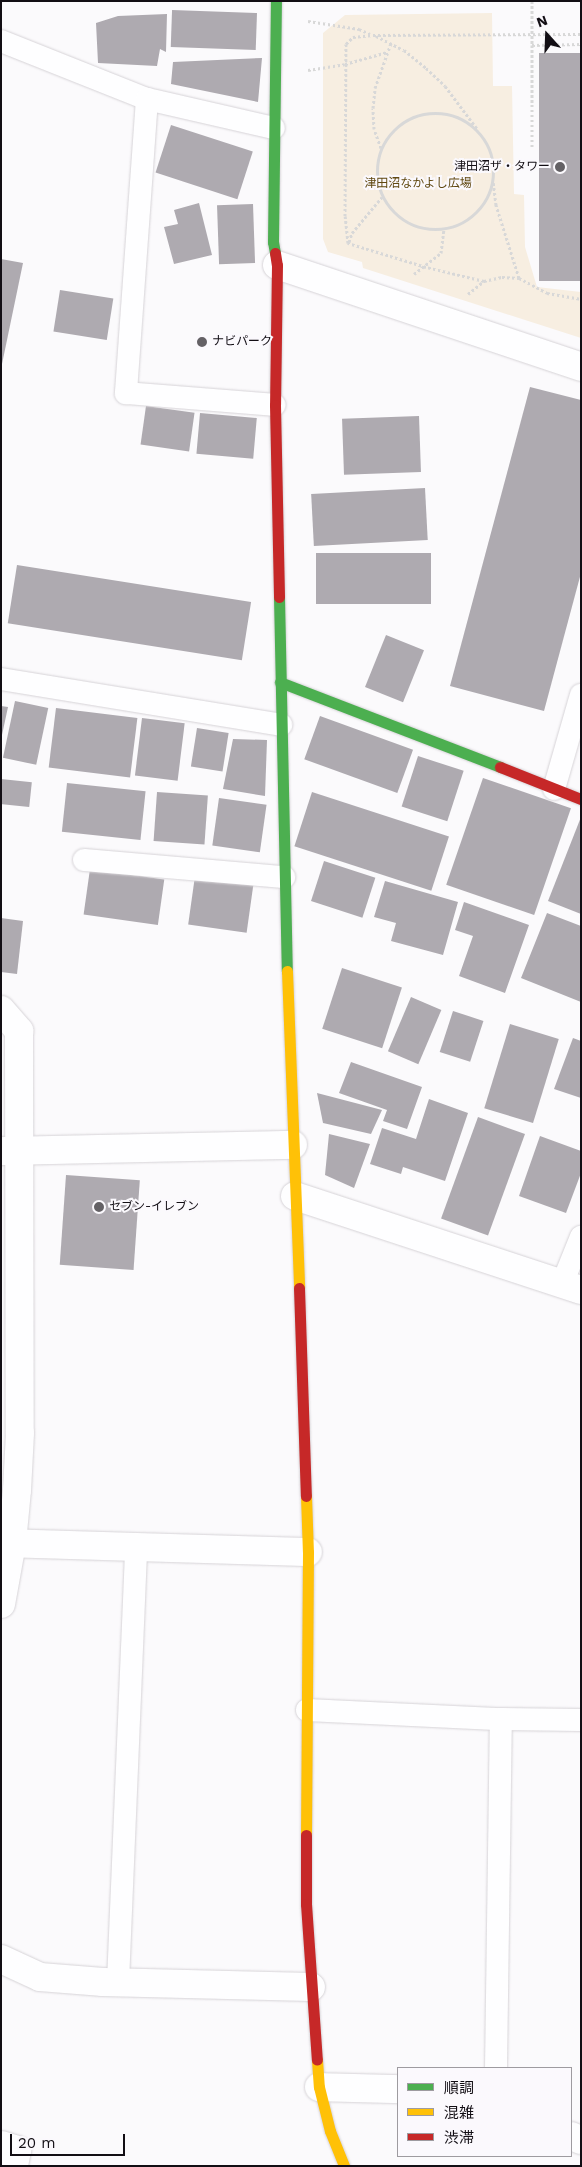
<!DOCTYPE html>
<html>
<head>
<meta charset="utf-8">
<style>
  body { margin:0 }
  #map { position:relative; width:582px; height:2167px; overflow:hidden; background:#fbfafc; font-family:"Work Sans","Noto Sans JP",sans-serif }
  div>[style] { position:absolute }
  .green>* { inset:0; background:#f7eee1 }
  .building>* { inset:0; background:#aeaab0; transform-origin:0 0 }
  .path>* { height:3px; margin-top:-1.5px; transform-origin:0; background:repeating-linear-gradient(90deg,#d8d8d8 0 2.5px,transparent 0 5px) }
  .path>.ring { margin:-1.5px; padding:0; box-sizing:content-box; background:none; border:3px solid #d8d8d8; border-radius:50% }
  .roads { filter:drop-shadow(0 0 1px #d6d3d7) drop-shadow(0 0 1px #d6d3d7) }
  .lane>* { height:22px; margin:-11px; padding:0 11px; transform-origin:11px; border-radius:11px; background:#fefeff }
  .street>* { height:28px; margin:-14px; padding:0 14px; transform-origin:14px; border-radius:14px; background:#fefeff }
  .fast>* { height:11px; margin:-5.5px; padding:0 5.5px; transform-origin:5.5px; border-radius:5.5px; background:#4caf50 }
  .slow>* { height:11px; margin:-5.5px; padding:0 5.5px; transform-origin:5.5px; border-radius:5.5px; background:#ffc107 }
  .jam>* { height:11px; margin:-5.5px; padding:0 5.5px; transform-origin:5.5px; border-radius:5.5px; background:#c62828 }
  .path-bridge>* { height:3px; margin-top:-1.5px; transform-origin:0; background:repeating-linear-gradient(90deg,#d8d8d8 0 2.5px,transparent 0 5px) }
  .dots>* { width:14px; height:14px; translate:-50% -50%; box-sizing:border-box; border:2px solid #fbf9fd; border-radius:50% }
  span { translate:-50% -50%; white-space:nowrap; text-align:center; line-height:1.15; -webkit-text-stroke:4px #fbf9fd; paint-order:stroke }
  .poi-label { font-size:12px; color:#120e14 }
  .right { translate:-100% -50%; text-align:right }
  .left { translate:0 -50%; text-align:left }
  .park-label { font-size:12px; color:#614911 }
  .frame { position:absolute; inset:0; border:2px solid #120e14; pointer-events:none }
  .legend { position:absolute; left:397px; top:2067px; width:175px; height:90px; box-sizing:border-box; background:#fbf9fd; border:1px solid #9e9ba0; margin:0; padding:6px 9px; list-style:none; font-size:15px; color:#120e14 }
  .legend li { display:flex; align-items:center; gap:10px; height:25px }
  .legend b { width:25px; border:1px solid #9e9ba0 }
  .north { position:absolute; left:522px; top:10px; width:50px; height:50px; -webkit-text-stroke:4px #fbf9fd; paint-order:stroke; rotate:340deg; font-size:14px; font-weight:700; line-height:20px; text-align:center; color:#120e14 }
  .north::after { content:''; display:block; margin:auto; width:18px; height:22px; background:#120e14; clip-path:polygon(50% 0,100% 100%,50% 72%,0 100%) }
  .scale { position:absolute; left:10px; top:2134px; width:115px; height:22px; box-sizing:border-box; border:2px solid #120e14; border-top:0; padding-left:6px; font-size:15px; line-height:18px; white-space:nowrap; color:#120e14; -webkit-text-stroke:4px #fbf9fd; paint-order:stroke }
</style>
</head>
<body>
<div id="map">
  <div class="green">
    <i style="clip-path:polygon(492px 13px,493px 86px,512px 86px,514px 194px,524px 195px,525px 247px,537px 287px,581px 292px,581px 338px,363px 268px,362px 262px,328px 252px,323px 239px,323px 33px,345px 15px)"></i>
  </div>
  <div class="building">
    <i style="left:257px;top:13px;width:37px;height:85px;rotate:92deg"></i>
    <i style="clip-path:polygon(167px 14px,166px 52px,160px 49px,157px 66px,98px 63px,96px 23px,118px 16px)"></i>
    <i style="left:539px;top:53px;width:42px;height:228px"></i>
    <i style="clip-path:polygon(262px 58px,258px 102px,171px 84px,173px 62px)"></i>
    <i style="left:171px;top:125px;width:86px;height:50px;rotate:18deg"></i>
    <i style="clip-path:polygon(199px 203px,212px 255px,174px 264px,164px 227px,178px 224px,174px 210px)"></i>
    <i style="left:253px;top:204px;width:59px;height:36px;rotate:88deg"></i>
    <i style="clip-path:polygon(1px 259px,23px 263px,2px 364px,1px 364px)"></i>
    <i style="left:60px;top:290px;width:54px;height:42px;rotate:9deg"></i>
    <i style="clip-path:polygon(530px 387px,581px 400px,581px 573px,544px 711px,450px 686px)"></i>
    <i style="left:146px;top:406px;width:49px;height:39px;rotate:8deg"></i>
    <i style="left:200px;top:413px;width:57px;height:41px;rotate:5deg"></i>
    <i style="left:419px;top:416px;width:56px;height:77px;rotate:88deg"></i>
    <i style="left:425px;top:488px;width:52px;height:114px;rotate:87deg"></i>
    <i style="left:316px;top:553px;width:115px;height:51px"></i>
    <i style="left:17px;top:565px;width:237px;height:59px;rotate:9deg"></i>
    <i style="left:386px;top:635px;width:41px;height:56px;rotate:22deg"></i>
    <i style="left:15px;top:701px;width:34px;height:58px;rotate:12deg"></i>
    <i style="clip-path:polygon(1px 706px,8px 707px,2px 735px,1px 735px)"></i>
    <i style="left:56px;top:708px;width:82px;height:60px;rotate:7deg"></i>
    <i style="left:320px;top:716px;width:99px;height:46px;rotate:20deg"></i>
    <i style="left:142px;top:718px;width:43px;height:58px;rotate:7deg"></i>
    <i style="left:197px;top:728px;width:32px;height:39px;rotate:9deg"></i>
    <i style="clip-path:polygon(233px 739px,267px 740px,265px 796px,223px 789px)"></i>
    <i style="left:418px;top:756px;width:48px;height:53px;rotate:18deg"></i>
    <i style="left:483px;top:778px;width:93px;height:113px;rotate:19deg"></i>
    <i style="left:1px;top:779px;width:31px;height:25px;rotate:6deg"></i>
    <i style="left:67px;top:783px;width:79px;height:49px;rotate:6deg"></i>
    <i style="left:157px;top:792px;width:51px;height:49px;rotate:4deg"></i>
    <i style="left:312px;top:792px;width:144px;height:57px;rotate:18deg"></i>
    <i style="left:219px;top:798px;width:48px;height:48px;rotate:8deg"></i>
    <i style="clip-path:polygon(581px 817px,581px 914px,548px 901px)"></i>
    <i style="left:324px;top:861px;width:54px;height:42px;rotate:18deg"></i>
    <i style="left:90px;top:869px;width:75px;height:46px;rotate:8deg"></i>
    <i style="left:195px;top:876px;width:59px;height:49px;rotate:8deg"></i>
    <i style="clip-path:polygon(385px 881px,458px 902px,443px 955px,391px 941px,396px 923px,374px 917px)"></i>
    <i style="clip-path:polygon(464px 902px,529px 925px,505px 993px,459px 976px,473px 936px,455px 930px)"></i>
    <i style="clip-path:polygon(547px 913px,581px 926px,581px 1002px,521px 978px)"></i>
    <i style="clip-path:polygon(1px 918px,23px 921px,17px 974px,1px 972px)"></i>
    <i style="left:342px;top:968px;width:63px;height:64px;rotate:18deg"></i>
    <i style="left:411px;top:997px;width:33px;height:59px;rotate:23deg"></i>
    <i style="left:453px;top:1011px;width:32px;height:43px;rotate:18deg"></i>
    <i style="left:510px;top:1024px;width:51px;height:88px;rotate:17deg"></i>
    <i style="clip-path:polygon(573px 1038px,581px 1041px,581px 1098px,554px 1089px)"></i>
    <i style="clip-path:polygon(351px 1062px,422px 1087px,407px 1129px,383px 1121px,387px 1110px,339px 1093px)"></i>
    <i style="clip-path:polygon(317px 1093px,382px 1110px,371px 1134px,323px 1123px)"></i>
    <i style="clip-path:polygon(429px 1099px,468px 1113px,445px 1181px,403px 1167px,401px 1174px,370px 1164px,382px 1128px,416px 1139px)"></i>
    <i style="left:478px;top:1117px;width:50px;height:108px;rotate:20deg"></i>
    <i style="clip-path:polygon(329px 1134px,370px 1144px,354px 1188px,325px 1175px)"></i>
    <i style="clip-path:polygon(540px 1136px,581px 1151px,581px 1173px,566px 1213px,519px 1196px)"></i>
    <i style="left:66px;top:1175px;width:74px;height:90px;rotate:4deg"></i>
  </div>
  <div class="path">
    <i style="left:308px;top:21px;width:52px;rotate:8.9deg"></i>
    <i style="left:359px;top:29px;width:12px;rotate:24deg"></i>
    <i style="left:376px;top:36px;width:31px;rotate:27deg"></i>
    <i style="left:404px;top:50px;width:28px;rotate:39deg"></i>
    <i style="left:426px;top:68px;width:26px;rotate:43deg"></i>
    <i style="left:445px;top:86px;width:55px;rotate:53.1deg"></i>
    <i style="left:308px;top:70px;width:37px;rotate:-9deg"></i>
    <i style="left:345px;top:64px;width:44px;rotate:-15.9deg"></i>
    <i class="ring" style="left:377px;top:113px;width:113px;height:113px"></i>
    <i style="left:532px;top:147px;width:102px;rotate:-90deg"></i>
    <i style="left:532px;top:45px;width:49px;rotate:-1.2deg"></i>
    <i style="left:381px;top:148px;width:20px;rotate:-110deg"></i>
    <i style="left:374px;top:129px;width:21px;rotate:-93deg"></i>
    <i style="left:373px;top:108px;width:20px;rotate:-84deg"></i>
    <i style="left:375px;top:88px;width:48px;rotate:-70.4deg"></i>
    <i style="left:349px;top:242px;width:9px;rotate:-72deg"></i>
    <i style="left:352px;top:233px;width:47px;rotate:-50.2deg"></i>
    <i style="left:414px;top:274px;width:34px;rotate:-38deg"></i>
    <i style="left:441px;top:253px;width:24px;rotate:-83deg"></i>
    <i style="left:519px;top:278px;width:32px;rotate:28deg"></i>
    <i style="left:547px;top:293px;width:35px;rotate:10deg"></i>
    <i style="left:484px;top:281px;width:60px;rotate:-166.4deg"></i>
    <i style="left:426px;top:267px;width:82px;rotate:-162.9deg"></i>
    <i style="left:348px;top:243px;width:27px;rotate:-96deg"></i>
    <i style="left:345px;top:216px;width:172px;rotate:-89.7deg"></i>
    <i style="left:346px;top:44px;width:10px;rotate:-45deg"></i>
    <i style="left:353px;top:37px;width:20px;rotate:-6deg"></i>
    <i style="left:373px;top:35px;width:208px;rotate:-0.3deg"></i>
    <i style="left:468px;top:294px;width:21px;rotate:-39deg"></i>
    <i style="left:484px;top:281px;width:18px;rotate:-13deg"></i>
    <i style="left:502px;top:277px;width:17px;rotate:3deg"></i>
    <i style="left:519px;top:278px;width:77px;rotate:-107.5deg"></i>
    <i style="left:496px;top:205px;width:23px;rotate:-97deg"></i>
  </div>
  <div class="roads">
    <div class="lane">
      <i style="left:1px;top:41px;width:157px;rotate:21.7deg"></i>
      <i style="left:147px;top:99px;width:130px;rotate:12.9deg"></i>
      <i style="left:147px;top:99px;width:295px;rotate:94.1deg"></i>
      <i style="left:126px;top:393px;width:149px;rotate:4.6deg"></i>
      <i style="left:1px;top:679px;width:284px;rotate:9.3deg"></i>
      <i style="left:554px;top:789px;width:98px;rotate:-74deg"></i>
      <i style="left:84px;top:860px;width:201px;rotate:4.9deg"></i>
      <i style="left:562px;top:1284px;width:51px;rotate:-68deg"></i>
      <i style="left:307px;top:1710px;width:194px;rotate:2.7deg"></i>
      <i style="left:501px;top:1719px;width:80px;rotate:0.7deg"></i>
      <i style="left:118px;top:1982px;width:434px;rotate:-87.6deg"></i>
      <i style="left:496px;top:2068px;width:349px;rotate:-89.2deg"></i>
    </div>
    <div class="street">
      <i style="left:277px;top:265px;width:321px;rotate:18.5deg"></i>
      <i style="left:1px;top:1010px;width:28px;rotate:49deg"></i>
      <i style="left:19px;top:1031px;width:402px;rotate:89.9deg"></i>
      <i style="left:20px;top:1433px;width:57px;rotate:93deg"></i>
      <i style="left:17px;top:1490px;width:53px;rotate:95.4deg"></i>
      <i style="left:12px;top:1543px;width:62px;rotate:100.2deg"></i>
      <i style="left:1px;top:1151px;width:292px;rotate:-1.2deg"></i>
      <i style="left:295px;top:1196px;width:301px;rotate:18.2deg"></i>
      <i style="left:1px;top:1543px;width:307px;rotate:1.7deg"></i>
      <i style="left:1px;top:1959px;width:43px;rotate:24.8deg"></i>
      <i style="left:40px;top:1977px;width:63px;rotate:4.5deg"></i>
      <i style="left:103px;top:1982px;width:208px;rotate:1.4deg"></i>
      <i style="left:319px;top:2087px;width:79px;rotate:1.5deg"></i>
      <i style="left:571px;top:2136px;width:11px;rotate:22deg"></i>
      <i style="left:1px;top:2145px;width:17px;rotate:17deg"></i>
      <i style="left:17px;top:2150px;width:16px;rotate:101deg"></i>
    </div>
    <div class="fast">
      <i style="left:275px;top:253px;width:11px;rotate:-100deg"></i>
      <i style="left:273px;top:242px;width:241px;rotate:-89.3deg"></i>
      <i style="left:279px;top:597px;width:374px;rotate:88.8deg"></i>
      <i style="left:280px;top:682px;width:236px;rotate:21.1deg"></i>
    </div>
    <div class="slow">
      <i style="left:287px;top:971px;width:317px;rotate:87.8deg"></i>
      <i style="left:306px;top:1496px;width:56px;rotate:88deg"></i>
      <i style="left:308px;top:1552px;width:283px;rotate:90.4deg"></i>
      <i style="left:317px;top:2060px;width:27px;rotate:86deg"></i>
      <i style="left:319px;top:2087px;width:45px;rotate:76deg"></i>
      <i style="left:330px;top:2131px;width:38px;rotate:68deg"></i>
    </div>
    <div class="jam">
      <i style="left:275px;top:253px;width:12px;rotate:81deg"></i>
      <i style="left:277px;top:265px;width:140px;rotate:90.8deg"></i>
      <i style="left:275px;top:405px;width:192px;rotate:88.8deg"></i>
      <i style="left:500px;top:767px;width:87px;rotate:21.6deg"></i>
      <i style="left:299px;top:1288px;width:208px;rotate:88.1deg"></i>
      <i style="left:306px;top:1835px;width:69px;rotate:90deg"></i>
      <i style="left:306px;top:1904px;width:156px;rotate:86deg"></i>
    </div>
  </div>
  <div class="path-bridge">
    <i style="left:532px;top:1px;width:44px;rotate:90deg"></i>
  </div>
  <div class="dots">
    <i style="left:560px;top:167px;background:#646165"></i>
    <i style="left:202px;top:342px;background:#646165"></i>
    <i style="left:99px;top:1207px;background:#646165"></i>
  </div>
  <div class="poi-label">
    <span class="right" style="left:550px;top:167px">津田沼ザ・タワー</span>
    <span class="left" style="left:212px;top:342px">ナビパーク</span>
    <span class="left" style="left:109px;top:1207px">セブン-イレブン</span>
  </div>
  <div class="park-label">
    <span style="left:418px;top:184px">津田沼なかよし広場</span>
  </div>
  <div class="frame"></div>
  <ul class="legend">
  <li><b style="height:6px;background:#4caf50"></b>順調</li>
  <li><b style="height:6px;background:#ffc107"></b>混雑</li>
  <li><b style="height:6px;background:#c62828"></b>渋滞</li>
  </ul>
  <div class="north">N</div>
  <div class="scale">20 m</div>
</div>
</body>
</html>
